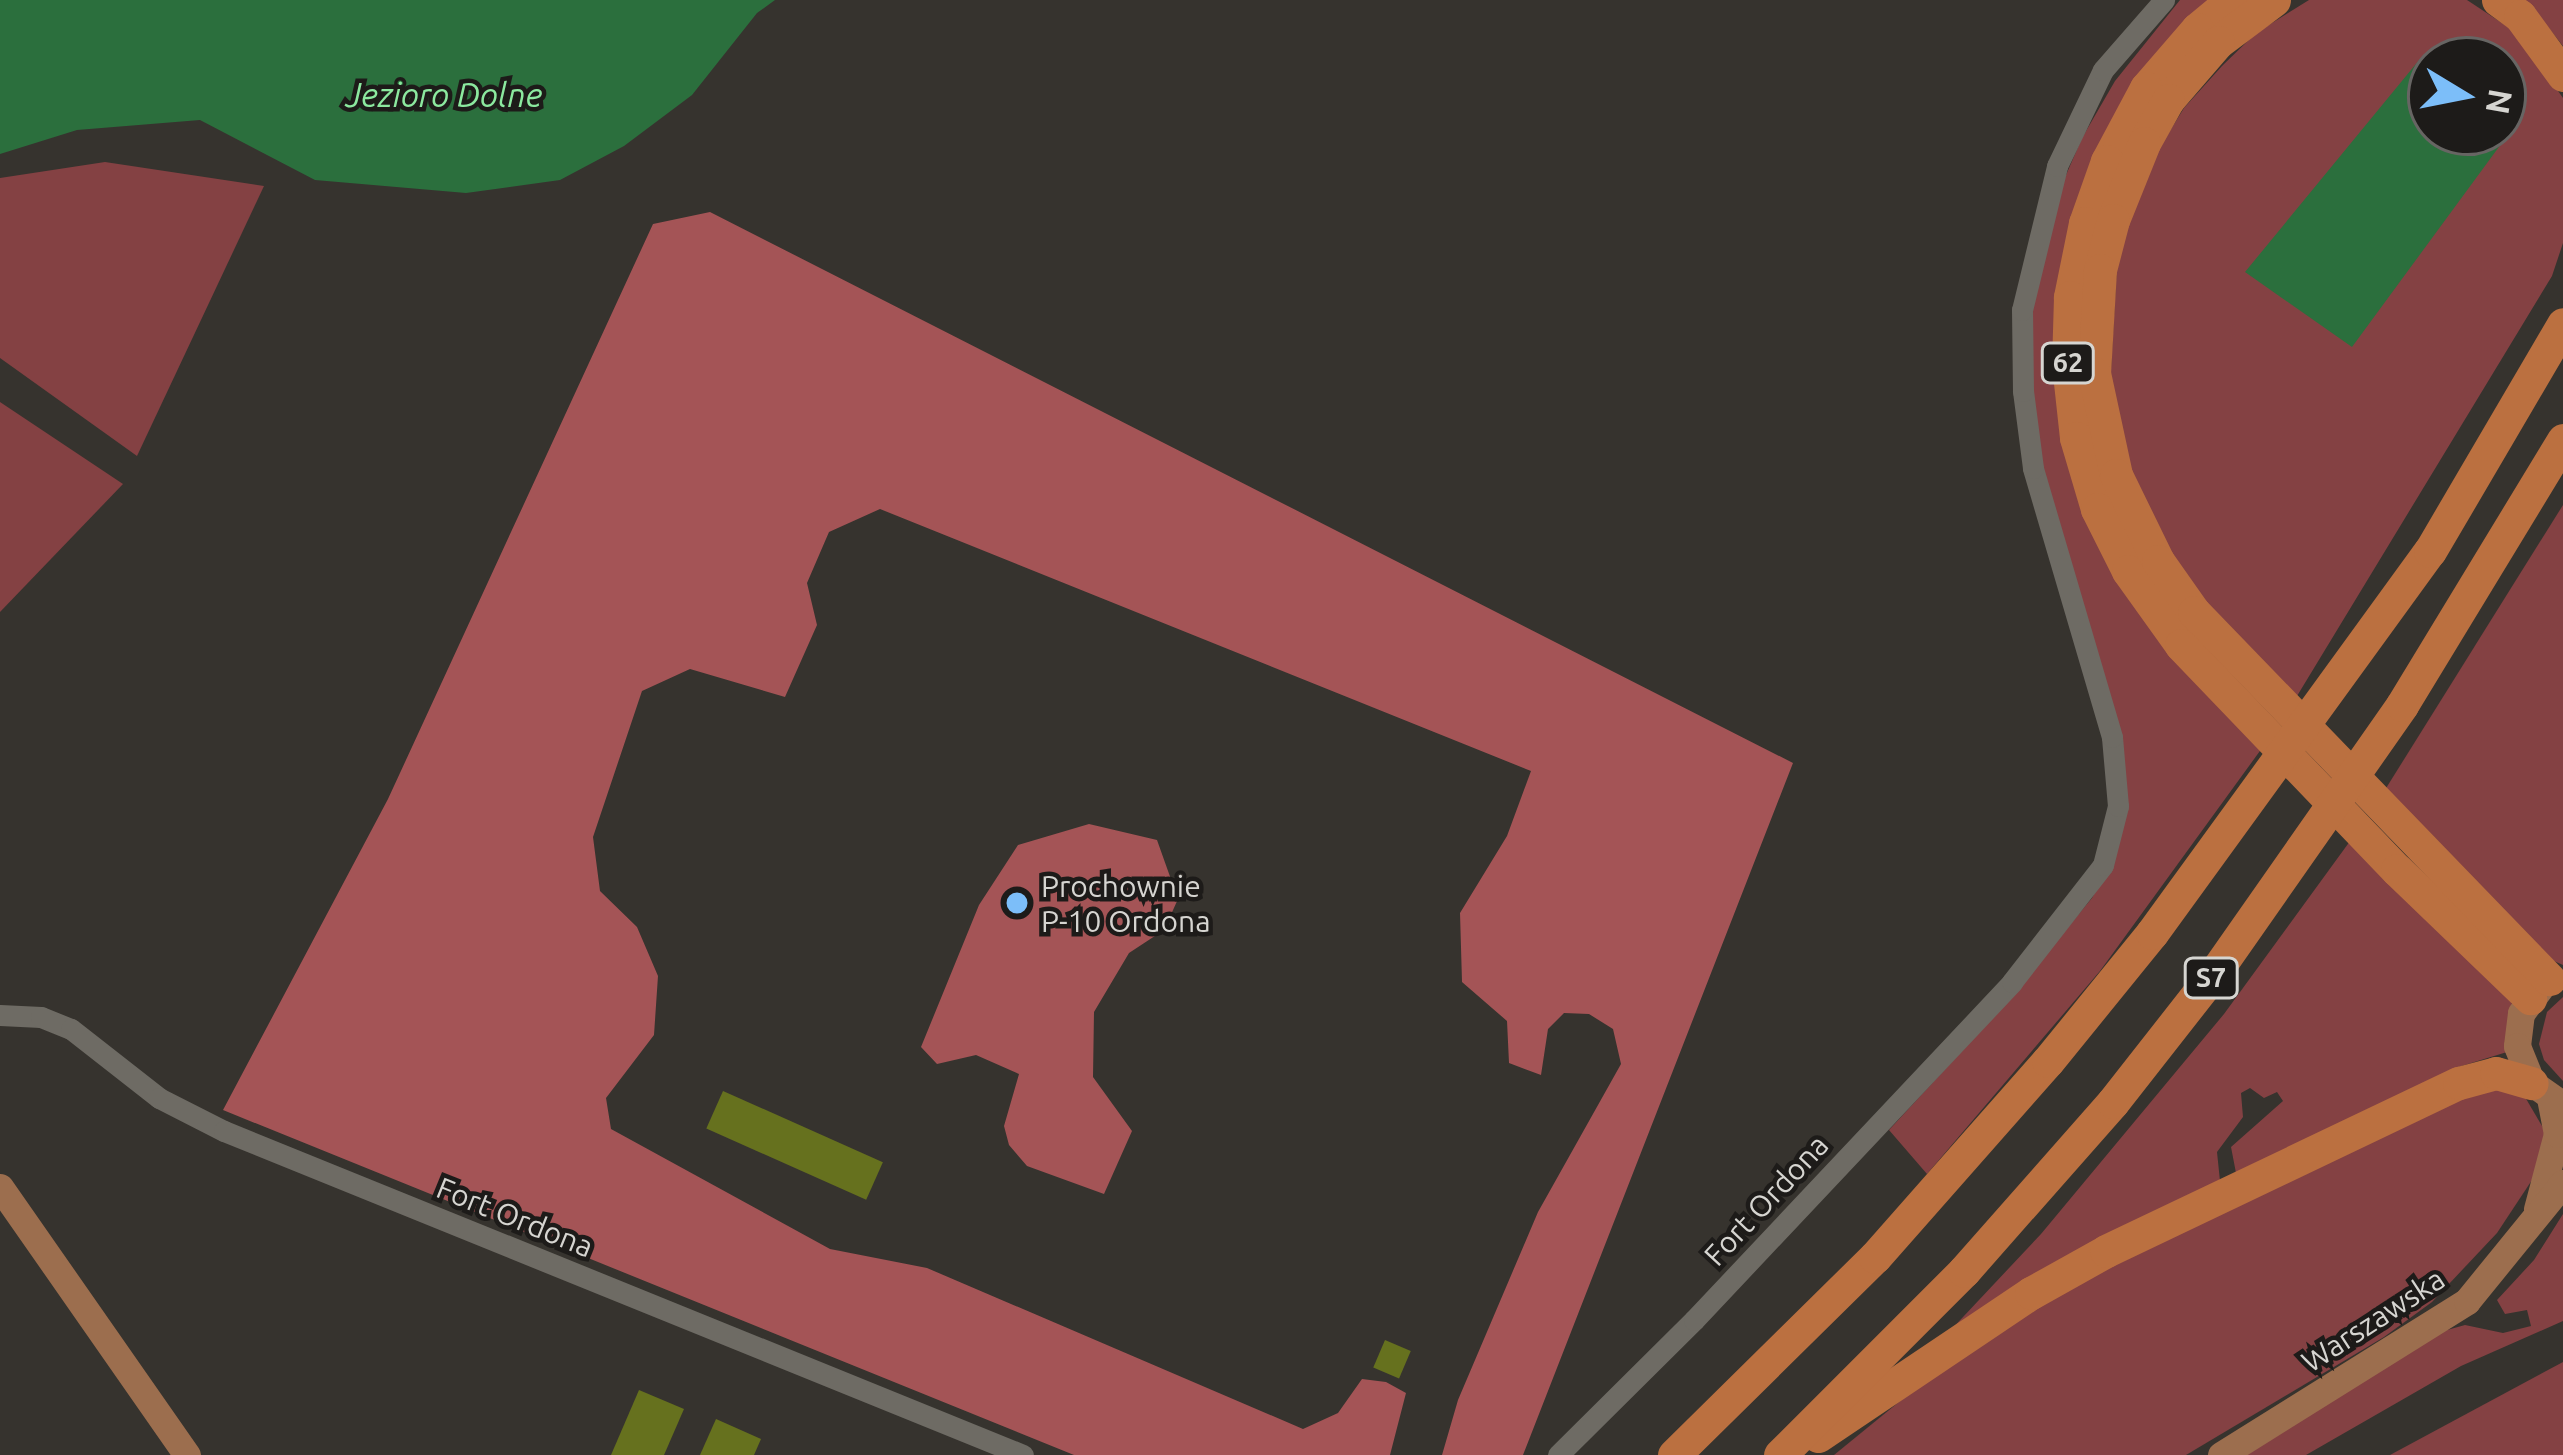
<!DOCTYPE html>
<html>
<head>
<meta charset="utf-8">
<style>
  body { margin:0 }
  #map { position:relative; width:2563px; height:1455px; overflow:hidden; background:#36332e; font-family:Ubuntu,sans-serif }
  div>[style] { position:absolute }
  .green>* { inset:0; background:#844143 }
  .forest>* { inset:0; background:#a45456 }
  .water>* { inset:0; background:#2b6f3d }
  .building>* { inset:0; background:#66711e; transform-origin:0 0 }
  .minor>* { height:21px; margin:-10.5px; padding:0 10.5px; transform-origin:10.5px; border-radius:10.5px; background:#6e6b64 }
  .major>* { height:27px; margin:-13.5px; padding:0 13.5px; transform-origin:13.5px; border-radius:13.5px; background:#9c6e4e }
  .highway>* { height:33px; margin:-16.5px; padding:0 16.5px; transform-origin:16.5px; border-radius:16.5px; background:#bb7040 }
  .dots>* { width:33px; height:33px; translate:-50% -50%; box-sizing:border-box; border:6px solid #1d1b19; border-radius:50% }
  span { translate:-50% -50%; white-space:nowrap; text-align:center; line-height:1.15; -webkit-text-stroke:9px #1d1b19; paint-order:stroke }
  .shield-label span { padding:3px 9px; background:#1d1b19; border:3px solid; border-radius:9px; -webkit-text-stroke-width:0 }
  .shield-label { font-size:27px; color:#d6d5d1; font-weight:700 }
  .poi-label { font-size:30px; color:#d6d5d1 }
  .left { translate:0 -50%; text-align:left }
  .street-label { font-size:30px; color:#d6d5d1 }
  .water-label { font-size:33px; color:#8ce99f; font-style:italic }
  .north { position:absolute; left:2407px; top:36px; width:120px; height:120px; box-sizing:border-box; background:#1d1b19; border:3px solid #676563; border-radius:50%; rotate:100deg; font-size:33px; font-weight:700; line-height:48px; text-align:center; color:#d6d5d1 }
  .north::after { content:''; display:block; margin:auto; width:42px; height:54px; background:#7cbef9; clip-path:polygon(50% 0,100% 100%,50% 72%,0 100%) }
</style>
</head>
<body>
<div id="map">
  <div class="green">
    <i style="clip-path:polygon(2180px 0,2210px 0,2056px 332px,2265px 744px,2100px 971px,1927px 1174px,1889px 1130px,1997px 1013px,2092px 898px,2113px 859px,2125px 804px,2042px 473px,2031px 374px,2031px 316px,2063px 182px,2082px 138px,2115px 81px)"></i>
    <i style="clip-path:polygon(evenodd,2309px 0,2467px 0,2517px 33px,2563px 98px,2563px 243px,2552px 276px,2294px 701px,2210px 609px,2170px 556px,2130px 472px,2110px 386px,2117px 263px,2126px 226px,2160px 147px,2184px 108px,2222px 66px,2256px 33px,2309px 0,2431px 60px,2503px 60px,2503px 132px,2431px 132px,2431px 60px)"></i>
    <i style="clip-path:polygon(2520px 0,2563px 0,2563px 46px,2548px 27px)"></i>
    <i style="clip-path:polygon(105px 162px,264px 186px,137px 456px,0 358px,0 178px)"></i>
    <i style="clip-path:polygon(0 402px,123px 484px,0 612px)"></i>
    <i style="clip-path:polygon(2563px 505px,2563px 965px,2547px 958px,2383px 793px)"></i>
    <i style="clip-path:polygon(2353px 837px,2512px 1002px,2507px 1052px,2455px 1068px,2236px 1173px,2231px 1147px,2283px 1101px,2277px 1092px,2264px 1098px,2250px 1088px,2241px 1093px,2243px 1117px,2217px 1152px,2220px 1181px,1948px 1333px,2041px 1234px,2224px 1014px)"></i>
    <i style="clip-path:polygon(2563px 997px,2563px 1081px,2544px 1060px,2539px 1044px,2547px 1012px)"></i>
    <i style="clip-path:polygon(2499px 1087px,2525px 1097px,2545px 1131px,2534px 1177px,2497px 1233px,2432px 1302px,2384px 1337px,2186px 1455px,1834px 1455px,1921px 1384px,2070px 1283px,2484px 1089px)"></i>
    <i style="clip-path:polygon(2563px 1214px,2563px 1321px,2461px 1366px,2306px 1455px,2237px 1455px,2440px 1332px,2465px 1325px,2503px 1333px,2531px 1326px,2527px 1310px,2505px 1314px,2497px 1300px,2534px 1260px)"></i>
    <i style="clip-path:polygon(2563px 1362px,2563px 1455px,2390px 1455px)"></i>
  </div>
  <div class="forest">
    <i style="clip-path:polygon(710px 212px,1793px 763px,1523px 1455px,1442px 1455px,1458px 1400px,1538px 1212px,1621px 1064px,1613px 1029px,1589px 1014px,1564px 1013px,1548px 1029px,1541px 1075px,1509px 1063px,1507px 1021px,1462px 982px,1460px 913px,1507px 836px,1531px 771px,880px 509px,829px 532px,807px 583px,817px 625px,785px 697px,690px 669px,642px 691px,593px 837px,600px 891px,637px 927px,658px 976px,654px 1035px,606px 1098px,611px 1129px,830px 1249px,927px 1268px,1303px 1429px,1338px 1413px,1362px 1379px,1386px 1382px,1406px 1393px,1390px 1455px,1074px 1455px,223px 1110px,388px 799px,653px 224px)"></i>
    <i style="clip-path:polygon(1089px 824px,1157px 840px,1178px 899px,1164px 930px,1129px 953px,1094px 1012px,1093px 1077px,1132px 1131px,1104px 1194px,1027px 1166px,1009px 1145px,1004px 1126px,1019px 1074px,976px 1055px,937px 1064px,921px 1047px,979px 905px,1018px 845px)"></i>
  </div>
  <div class="water">
    <i style="clip-path:polygon(0 0,775px 0,757px 13px,692px 95px,624px 146px,560px 180px,466px 193px,315px 180px,200px 120px,77px 130px,0 154px)"></i>
    <i style="clip-path:polygon(2420px 59px,2431px 66px,2431px 132px,2501px 132px,2504px 140px,2352px 347px,2245px 272px)"></i>
  </div>
  <div class="building">
    <i style="left:723px;top:1091px;width:175px;height:41px;rotate:24deg"></i>
    <i style="left:1385px;top:1340px;width:28px;height:30px;rotate:23deg"></i>
    <i style="clip-path:polygon(639px 1390px,684px 1409px,664px 1455px,611px 1455px)"></i>
    <i style="clip-path:polygon(716px 1419px,761px 1439px,754px 1455px,700px 1455px)"></i>
  </div>
  <div class="minor">
    <i style="left:0;top:1015px;width:41px;rotate:2.8deg"></i>
    <i style="left:41px;top:1017px;width:32px;rotate:22deg"></i>
    <i style="left:71px;top:1029px;width:112px;rotate:38.1deg"></i>
    <i style="left:159px;top:1098px;width:73px;rotate:26.9deg"></i>
    <i style="left:224px;top:1131px;width:862px;rotate:22.07deg"></i>
    <i style="left:1558px;top:1455px;width:192px;rotate:-44.8deg"></i>
    <i style="left:1694px;top:1320px;width:464px;rotate:-46.7deg"></i>
    <i style="left:2012px;top:982px;width:148px;rotate:-52.1deg"></i>
    <i style="left:2103px;top:865px;width:61px;rotate:-75.7deg"></i>
    <i style="left:2118px;top:806px;width:69px;rotate:-95deg"></i>
    <i style="left:2112px;top:737px;width:280px;rotate:-106.4deg"></i>
    <i style="left:2033px;top:468px;width:78px;rotate:-97.4deg"></i>
    <i style="left:2023px;top:391px;width:81px;rotate:-90.7deg"></i>
    <i style="left:2022px;top:310px;width:148px;rotate:-76.3deg"></i>
    <i style="left:2057px;top:166px;width:106px;rotate:-64.4deg"></i>
    <i style="left:2103px;top:70px;width:93px;rotate:-48.9deg"></i>
  </div>
  <div class="major">
    <i style="left:2544px;top:983px;width:38px;rotate:127deg"></i>
    <i style="left:2521px;top:1013px;width:33px;rotate:97deg"></i>
    <i style="left:2517px;top:1046px;width:40px;rotate:68deg"></i>
    <i style="left:2532px;top:1083px;width:38px;rotate:35deg"></i>
    <i style="left:0;top:1187px;width:327px;rotate:55.1deg"></i>
    <i style="left:2537px;top:1209px;width:78px;rotate:-75.1deg"></i>
    <i style="left:2557px;top:1134px;width:36px;rotate:-101deg"></i>
    <i style="left:2221px;top:1455px;width:290px;rotate:-32deg"></i>
    <i style="left:2467px;top:1301px;width:152px;rotate:-50.9deg"></i>
  </div>
  <div class="highway">
    <i style="left:2232px;top:0;width:45px;rotate:140.4deg"></i>
    <i style="left:2197px;top:29px;width:78px;rotate:130.8deg"></i>
    <i style="left:2146px;top:88px;width:83px;rotate:118.1deg"></i>
    <i style="left:2107px;top:161px;width:66px;rotate:109.5deg"></i>
    <i style="left:2085px;top:223px;width:76px;rotate:101.5deg"></i>
    <i style="left:2070px;top:297px;width:67px;rotate:91.7deg"></i>
    <i style="left:2068px;top:364px;width:74px;rotate:83.8deg"></i>
    <i style="left:2076px;top:438px;width:74px;rotate:73.5deg"></i>
    <i style="left:2097px;top:509px;width:69px;rotate:63.4deg"></i>
    <i style="left:2128px;top:571px;width:91px;rotate:54.4deg"></i>
    <i style="left:2181px;top:645px;width:312px;rotate:46.2deg"></i>
    <i style="left:2397px;top:870px;width:185px;rotate:43.9deg"></i>
    <i style="left:2274px;top:0;width:70px;rotate:143.1deg"></i>
    <i style="left:2218px;top:42px;width:77px;rotate:130.8deg"></i>
    <i style="left:2168px;top:100px;width:49px;rotate:119.2deg"></i>
    <i style="left:2144px;top:143px;width:83px;rotate:111.9deg"></i>
    <i style="left:2113px;top:220px;width:52px;rotate:104.6deg"></i>
    <i style="left:2100px;top:270px;width:103px;rotate:93.3deg"></i>
    <i style="left:2094px;top:373px;width:104px;rotate:77.8deg"></i>
    <i style="left:2116px;top:475px;width:96px;rotate:64deg"></i>
    <i style="left:2158px;top:561px;width:62px;rotate:54.8deg"></i>
    <i style="left:2194px;top:612px;width:511px;rotate:45.95deg"></i>
    <i style="left:2498px;top:0;width:27px;rotate:36deg"></i>
    <i style="left:2520px;top:16px;width:73px;rotate:53.9deg"></i>
    <i style="left:1818px;top:1436px;width:257px;rotate:-33.9deg"></i>
    <i style="left:2031px;top:1293px;width:86px;rotate:-29.2deg"></i>
    <i style="left:2106px;top:1251px;width:391px;rotate:-25.5deg"></i>
    <i style="left:2459px;top:1083px;width:38px;rotate:-15deg"></i>
    <i style="left:2496px;top:1073px;width:37px;rotate:16deg"></i>
    <i style="left:1674px;top:1455px;width:282px;rotate:-44.6deg"></i>
    <i style="left:1875px;top:1257px;width:261px;rotate:-48.6deg"></i>
    <i style="left:2048px;top:1061px;width:165px;rotate:-50.9deg"></i>
    <i style="left:2152px;top:933px;width:472px;rotate:-54deg"></i>
    <i style="left:2430px;top:551px;width:263px;rotate:-59.6deg"></i>
    <i style="left:1780px;top:1455px;width:260px;rotate:-45deg"></i>
    <i style="left:1964px;top:1271px;width:225px;rotate:-48.6deg"></i>
    <i style="left:2113px;top:1102px;width:170px;rotate:-51.9deg"></i>
    <i style="left:2218px;top:968px;width:321px;rotate:-55deg"></i>
    <i style="left:2402px;top:705px;width:310px;rotate:-58.7deg"></i>
  </div>
  <div class="dots">
    <i style="left:1017px;top:903px;background:#7cbef9"></i>
  </div>
  <div class="shield-label">
    <span style="left:2068px;top:363px">62</span>
    <span style="left:2211px;top:978px">S7</span>
  </div>
  <div class="poi-label">
    <span class="left" style="left:1041px;top:903px">Prochownie<br>P-10 Ordona</span>
  </div>
  <div class="street-label">
    <span style="left:1766px;top:1200px;rotate:-47deg">Fort Ordona</span>
    <span style="left:515px;top:1217px;rotate:22deg">Fort Ordona</span>
    <span style="left:2373px;top:1320px;rotate:-33deg">Warszawska</span>
  </div>
  <div class="water-label">
    <span style="left:444px;top:95px">Jezioro Dolne</span>
  </div>
  <div class="north">N</div>
</div>
</body>
</html>
